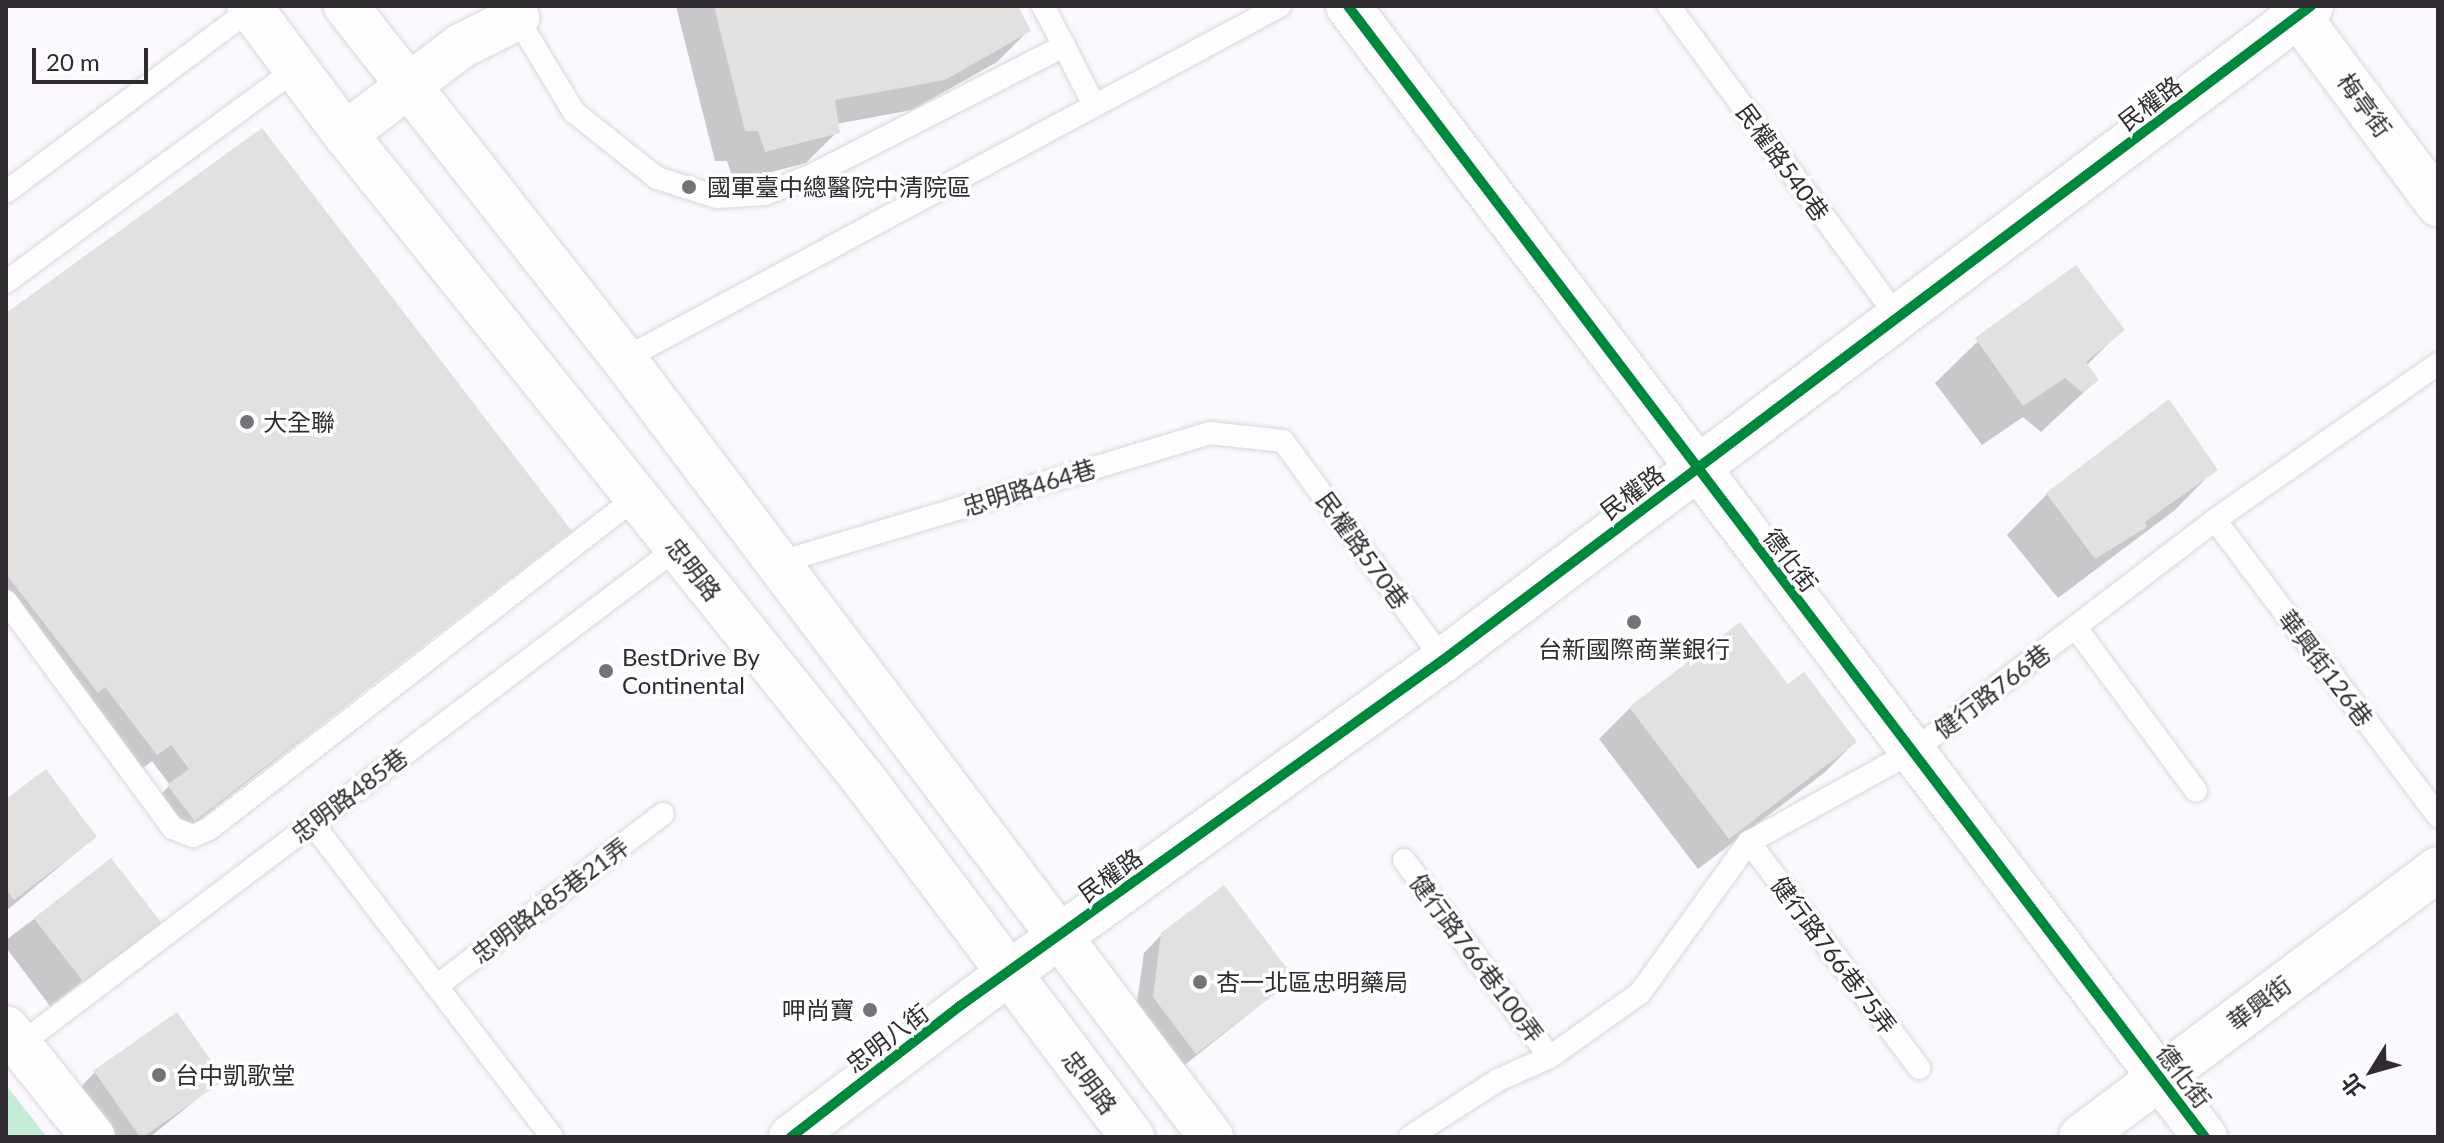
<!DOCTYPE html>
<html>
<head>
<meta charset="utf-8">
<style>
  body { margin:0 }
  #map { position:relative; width:2444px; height:1143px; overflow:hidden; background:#fbf9fd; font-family:Lato,"Noto Sans TC",sans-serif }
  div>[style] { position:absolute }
  .green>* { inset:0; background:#c5ecd7 }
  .shadow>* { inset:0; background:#0003; transform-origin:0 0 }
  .building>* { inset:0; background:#e3e0e0; transform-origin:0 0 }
  .roads { filter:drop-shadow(0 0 2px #d9d6db) drop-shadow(0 0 2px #d9d6db) }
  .service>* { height:22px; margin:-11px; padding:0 11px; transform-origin:11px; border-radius:11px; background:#fefeff }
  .minor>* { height:44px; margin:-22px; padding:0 22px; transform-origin:22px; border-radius:22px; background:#fefeff }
  .tertiary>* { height:44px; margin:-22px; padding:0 22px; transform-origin:22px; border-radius:22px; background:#fefeff }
  .secondary>* { height:44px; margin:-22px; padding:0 22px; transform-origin:22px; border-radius:22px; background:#fefeff }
  .cycleway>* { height:10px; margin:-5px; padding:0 5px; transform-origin:5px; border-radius:5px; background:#00873e }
  .dots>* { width:22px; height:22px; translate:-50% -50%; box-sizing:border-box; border:4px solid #fff; border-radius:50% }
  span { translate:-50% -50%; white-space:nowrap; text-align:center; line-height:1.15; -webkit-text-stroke:7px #fff; paint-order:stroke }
  .street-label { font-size:24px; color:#2f2b31 }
  .poi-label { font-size:24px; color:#2f2b31 }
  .left { translate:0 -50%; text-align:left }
  .right { translate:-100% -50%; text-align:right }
  .frame { position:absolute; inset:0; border:8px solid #2f2b31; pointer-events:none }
  .north { position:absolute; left:2332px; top:1031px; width:80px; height:80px; -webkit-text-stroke:6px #fff; paint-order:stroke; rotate:233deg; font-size:22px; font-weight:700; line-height:32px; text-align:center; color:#2f2b31 }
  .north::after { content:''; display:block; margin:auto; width:28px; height:36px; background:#2f2b31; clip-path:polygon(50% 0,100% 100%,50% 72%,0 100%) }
  .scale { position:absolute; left:32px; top:48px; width:116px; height:36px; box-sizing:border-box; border:4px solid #2f2b31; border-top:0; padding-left:10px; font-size:24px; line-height:28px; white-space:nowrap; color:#2f2b31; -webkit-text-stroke:6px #fff; paint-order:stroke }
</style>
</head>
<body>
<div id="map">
  <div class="green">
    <i style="clip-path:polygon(6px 1085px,47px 1137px,6px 1137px)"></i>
  </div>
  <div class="shadow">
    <i style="clip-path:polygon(676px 6px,1016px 6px,1028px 31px,997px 62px,912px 110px,836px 124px,837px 132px,806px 163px,734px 182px,727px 161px,715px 161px)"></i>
    <i style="clip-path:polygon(2076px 268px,2122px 330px,2086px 366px,2097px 380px,2041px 432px,2023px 417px,1982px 445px,1935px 383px,1976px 343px)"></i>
    <i style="clip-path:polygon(6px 315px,570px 530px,176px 838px,150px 805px,170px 785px,152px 761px,138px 772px,6px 615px)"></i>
    <i style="clip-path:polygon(2169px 402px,2215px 469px,2175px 510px,2058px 598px,2007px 535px,2047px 494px)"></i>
    <i style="clip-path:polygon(1787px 687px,1855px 742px,1824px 773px,1698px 869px,1599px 739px,1630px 708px)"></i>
    <i style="clip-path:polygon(6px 801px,95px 837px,6px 911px)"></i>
    <i style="left:111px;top:861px;width:79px;height:136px;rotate:53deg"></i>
    <i style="clip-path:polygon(1162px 934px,1293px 979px,1177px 1071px,1135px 1016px,1144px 953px)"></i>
    <i style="clip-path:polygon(95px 1072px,222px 1079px,150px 1137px,101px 1137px,72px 1096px)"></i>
  </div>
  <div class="building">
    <i style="clip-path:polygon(714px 6px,1018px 6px,1031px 31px,945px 80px,835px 100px,840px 133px,765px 152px,758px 131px,745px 131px)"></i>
    <i style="clip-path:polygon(262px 128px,572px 531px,195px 821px,167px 785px,189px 769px,171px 745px,157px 755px,105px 687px,98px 693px,6px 574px,6px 313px)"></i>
    <i style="clip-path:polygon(2076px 265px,2125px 330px,2086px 362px,2099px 380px,2083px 393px,2065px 378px,2023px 406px,1975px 338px)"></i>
    <i style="clip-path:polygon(2169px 399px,2218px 470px,2145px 522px,2147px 527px,2095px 559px,2046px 493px)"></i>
    <i style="clip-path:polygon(1740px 622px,1788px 684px,1804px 672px,1857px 742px,1729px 839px,1629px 707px)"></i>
    <i style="clip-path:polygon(46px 769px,97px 837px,14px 900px,6px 889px,6px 799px)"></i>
    <i style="left:111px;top:858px;width:83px;height:98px;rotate:52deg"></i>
    <i style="clip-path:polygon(1224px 885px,1295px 979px,1196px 1054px,1153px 997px,1161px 933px)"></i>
    <i style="left:177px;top:1012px;width:83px;height:102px;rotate:55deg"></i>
  </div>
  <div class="roads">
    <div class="service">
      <i style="left:1043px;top:6px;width:45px;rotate:62.3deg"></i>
      <i style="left:1669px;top:6px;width:387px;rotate:53.7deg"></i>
      <i style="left:514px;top:13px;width:116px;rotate:58.8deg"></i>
      <i style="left:574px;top:112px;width:106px;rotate:38.5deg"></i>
      <i style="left:657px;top:178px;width:63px;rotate:17.6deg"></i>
      <i style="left:717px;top:197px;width:48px;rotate:-3.6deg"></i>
      <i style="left:765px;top:194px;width:46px;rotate:-21.6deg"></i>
      <i style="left:808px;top:177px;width:288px;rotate:-27.1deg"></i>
      <i style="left:1064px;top:46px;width:64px;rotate:63deg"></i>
      <i style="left:6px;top:192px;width:306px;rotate:-36.8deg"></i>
      <i style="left:6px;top:282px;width:360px;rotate:-36.3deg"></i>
      <i style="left:624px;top:359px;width:745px;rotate:-28.29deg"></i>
      <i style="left:2215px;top:520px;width:371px;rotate:53deg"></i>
      <i style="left:777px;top:563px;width:452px;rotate:-16.7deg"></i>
      <i style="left:1210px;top:433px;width:73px;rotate:6.3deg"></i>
      <i style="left:1283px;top:441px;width:271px;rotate:53.8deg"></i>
      <i style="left:6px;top:601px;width:282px;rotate:53.7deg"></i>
      <i style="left:173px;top:828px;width:22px;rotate:22deg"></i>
      <i style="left:193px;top:836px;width:17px;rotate:-24deg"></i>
      <i style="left:209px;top:829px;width:543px;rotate:-37.82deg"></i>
      <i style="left:2076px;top:628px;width:202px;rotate:53.6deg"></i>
      <i style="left:312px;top:823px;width:395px;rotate:52.6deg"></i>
      <i style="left:1749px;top:842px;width:283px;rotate:53deg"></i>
      <i style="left:1404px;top:860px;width:245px;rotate:53.5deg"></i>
      <i style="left:437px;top:986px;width:284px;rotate:-37.3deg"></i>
      <i style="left:22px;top:1043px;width:821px;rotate:-37.08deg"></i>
      <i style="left:1410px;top:1137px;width:105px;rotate:-32.9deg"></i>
      <i style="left:1498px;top:1080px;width:57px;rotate:-23.9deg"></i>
      <i style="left:1550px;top:1057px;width:110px;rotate:-35.4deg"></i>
      <i style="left:1640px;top:993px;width:186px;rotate:-54.2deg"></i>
      <i style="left:1749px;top:842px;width:188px;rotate:-29deg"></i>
      <i style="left:1913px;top:751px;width:380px;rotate:-37.4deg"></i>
      <i style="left:2215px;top:520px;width:272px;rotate:-35deg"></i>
    </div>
    <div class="minor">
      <i style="left:1348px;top:6px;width:1419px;rotate:52.85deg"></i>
      <i style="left:2291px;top:6px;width:247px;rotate:53.4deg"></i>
      <i style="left:345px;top:134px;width:146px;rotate:-37.2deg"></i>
      <i style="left:461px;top:46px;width:63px;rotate:-26.6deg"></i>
      <i style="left:6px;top:1028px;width:139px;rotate:51.4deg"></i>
      <i style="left:791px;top:1137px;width:273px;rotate:-37deg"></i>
      <i style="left:2081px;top:1137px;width:446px;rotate:-36.9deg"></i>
    </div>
    <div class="tertiary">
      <i style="left:1009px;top:973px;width:535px;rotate:-35.8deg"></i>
      <i style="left:1443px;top:660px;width:1087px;rotate:-37deg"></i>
    </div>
    <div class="secondary">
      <i style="left:249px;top:6px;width:160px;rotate:53.1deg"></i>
      <i style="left:345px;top:134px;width:830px;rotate:51.21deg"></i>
      <i style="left:865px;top:781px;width:445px;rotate:53.1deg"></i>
      <i style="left:346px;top:6px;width:449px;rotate:51.8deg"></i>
      <i style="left:624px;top:359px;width:975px;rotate:52.97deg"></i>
    </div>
  </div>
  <div class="cycleway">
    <i style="left:1348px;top:6px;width:1419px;rotate:52.85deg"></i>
    <i style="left:791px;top:1137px;width:214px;rotate:-37.8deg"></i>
    <i style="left:960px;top:1006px;width:594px;rotate:-35.62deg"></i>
    <i style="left:1443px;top:660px;width:1087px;rotate:-37deg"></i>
  </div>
  <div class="dots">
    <i style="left:689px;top:187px;background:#767378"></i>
    <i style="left:247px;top:422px;background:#767378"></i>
    <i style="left:1634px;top:622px;background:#767378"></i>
    <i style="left:606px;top:671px;background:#767378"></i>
    <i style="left:1200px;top:982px;background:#767378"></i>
    <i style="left:870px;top:1010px;background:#767378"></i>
    <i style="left:159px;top:1075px;background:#767378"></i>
  </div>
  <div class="street-label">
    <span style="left:2150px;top:103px;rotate:-37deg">民權路</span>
    <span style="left:2365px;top:105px;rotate:54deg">梅亭街</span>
    <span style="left:1783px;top:162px;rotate:54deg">民權路540巷</span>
    <span style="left:1029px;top:487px;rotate:-17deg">忠明路464巷</span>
    <span style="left:1632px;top:492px;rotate:-37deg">民權路</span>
    <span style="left:1363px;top:550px;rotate:54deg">民權路570巷</span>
    <span style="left:1791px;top:560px;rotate:53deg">德化街</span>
    <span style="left:694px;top:569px;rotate:52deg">忠明路</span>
    <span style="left:2326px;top:668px;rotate:53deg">華興街126巷</span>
    <span style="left:1992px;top:691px;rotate:-37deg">健行路766巷</span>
    <span style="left:349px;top:795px;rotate:-37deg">忠明路485巷</span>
    <span style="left:1110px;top:875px;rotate:-36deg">民權路</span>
    <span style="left:550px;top:900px;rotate:-37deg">忠明路485巷21弄</span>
    <span style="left:1834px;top:955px;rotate:53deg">健行路766巷75弄</span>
    <span style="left:1477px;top:958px;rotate:53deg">健行路766巷100弄</span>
    <span style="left:2259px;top:1003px;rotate:-37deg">華興街</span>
    <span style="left:887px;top:1038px;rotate:-37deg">忠明八街</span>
    <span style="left:2184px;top:1076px;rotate:53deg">德化街</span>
    <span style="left:1090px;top:1082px;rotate:53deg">忠明路</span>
  </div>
  <div class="poi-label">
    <span class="left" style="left:707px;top:187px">國軍臺中總醫院中清院區</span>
    <span class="left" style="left:263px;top:422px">大全聯</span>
    <span style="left:1634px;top:649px">台新國際商業銀行</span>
    <span class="left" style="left:622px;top:671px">BestDrive By<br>Continental</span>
    <span class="left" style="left:1216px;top:982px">杏一北區忠明藥局</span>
    <span class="right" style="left:854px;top:1010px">呷尚寶</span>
    <span class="left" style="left:175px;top:1075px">台中凱歌堂</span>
  </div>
  <div class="frame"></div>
  <div class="north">北</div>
  <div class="scale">20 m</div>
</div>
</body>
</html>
